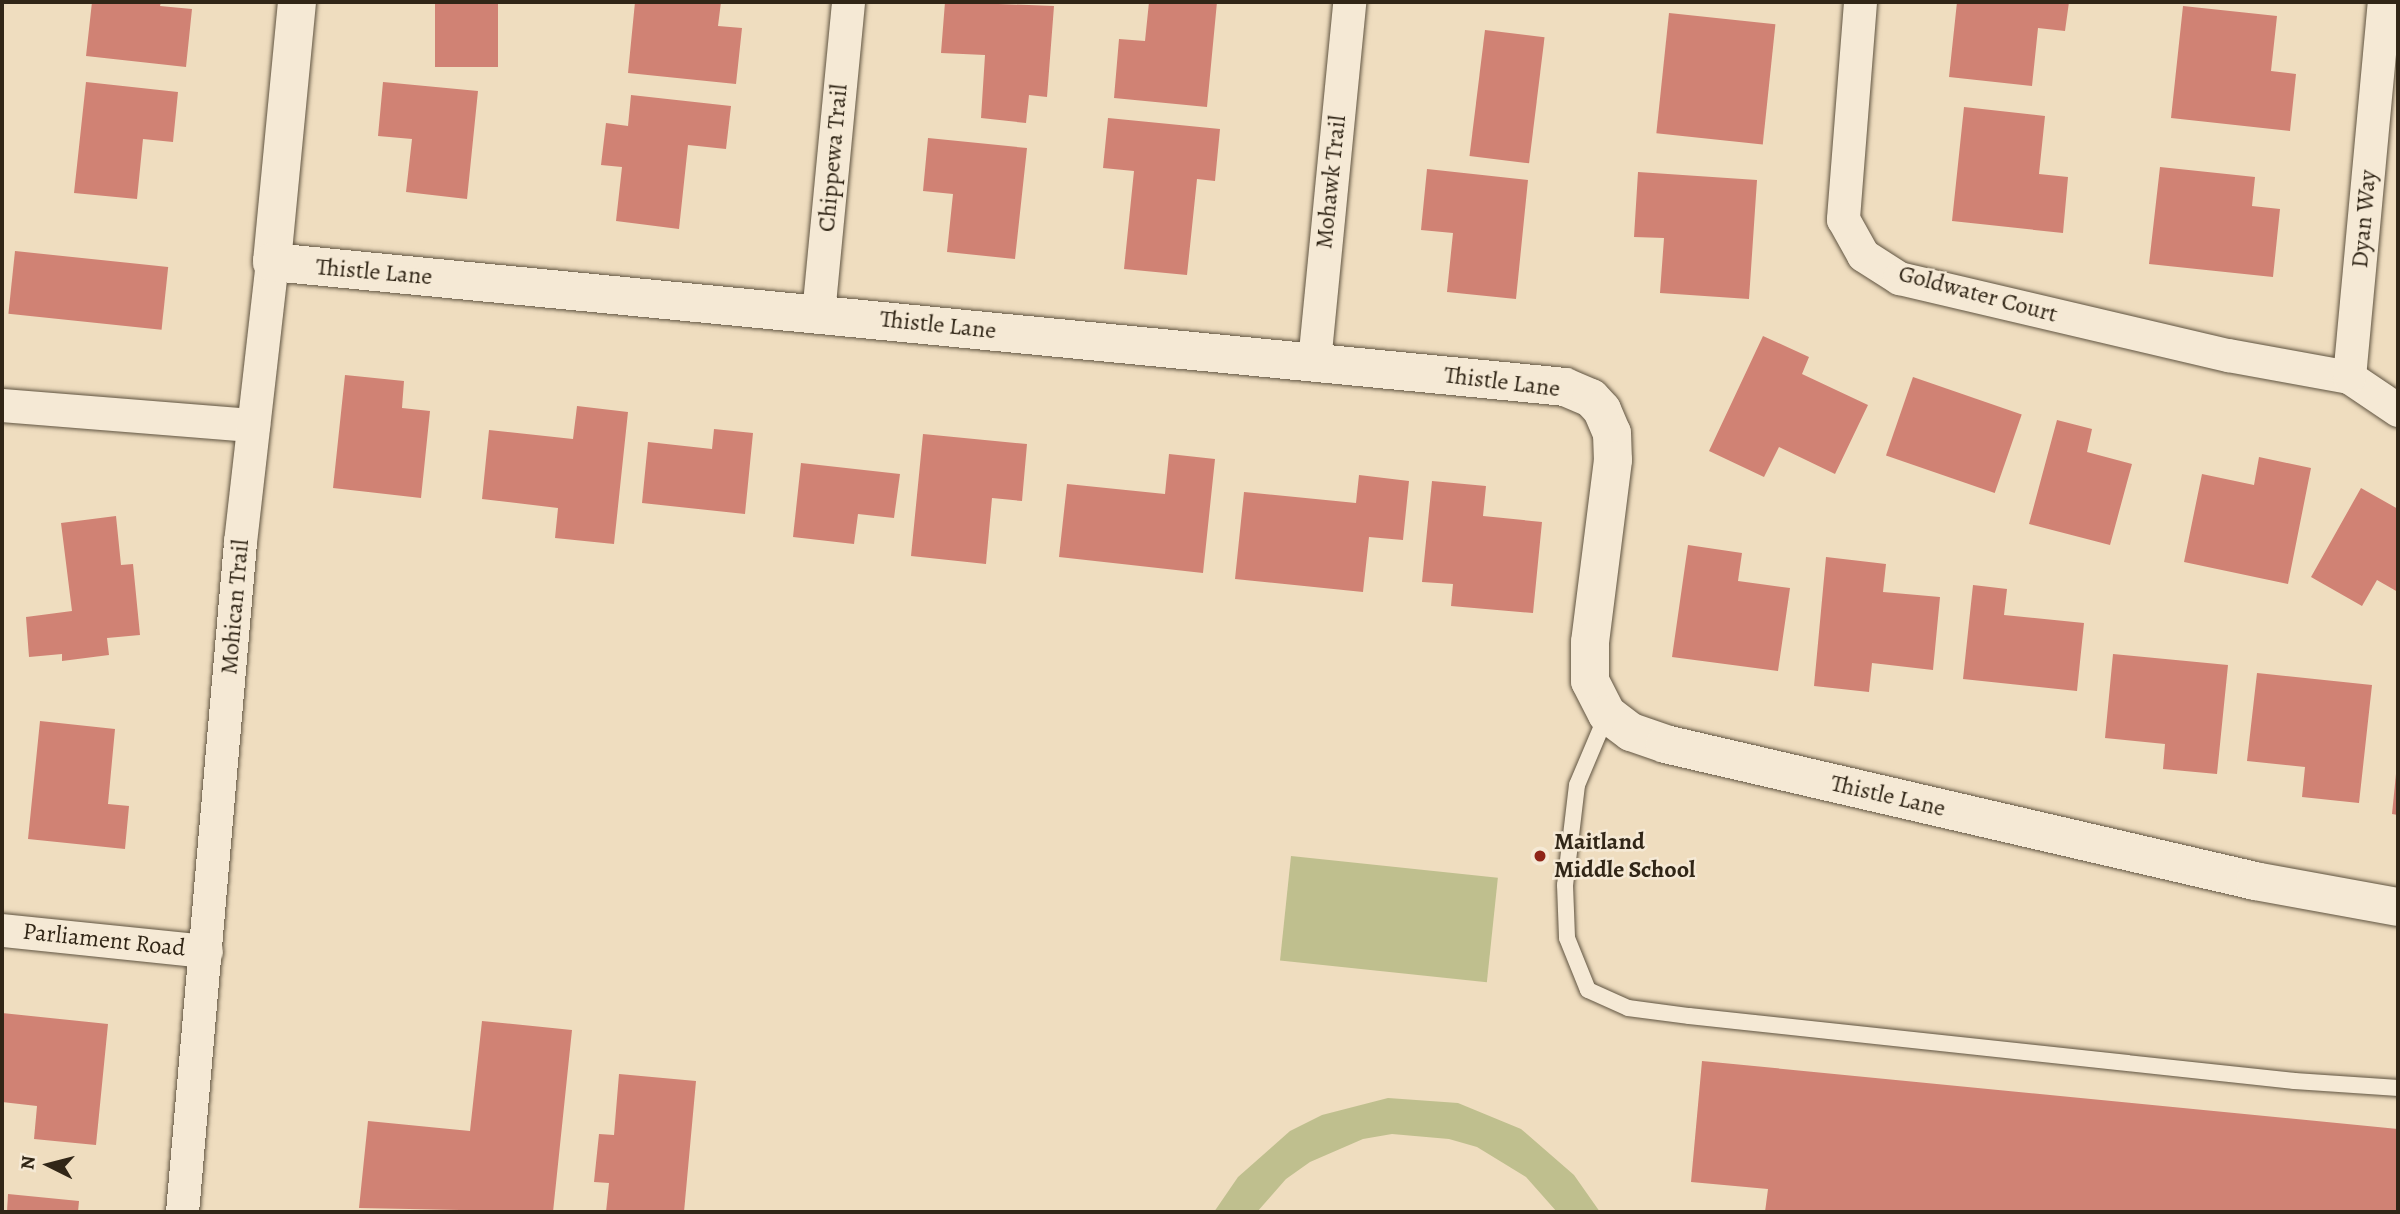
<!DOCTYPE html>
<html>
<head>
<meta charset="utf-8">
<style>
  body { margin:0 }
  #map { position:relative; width:2400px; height:1214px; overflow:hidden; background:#efddbf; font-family:Alegreya,serif }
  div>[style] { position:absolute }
  .green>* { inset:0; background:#bfbf8e; transform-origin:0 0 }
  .building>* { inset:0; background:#d08274; transform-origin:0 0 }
  .roads { filter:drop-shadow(0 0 2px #605441) drop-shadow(0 0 2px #605441) }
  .service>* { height:16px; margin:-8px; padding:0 8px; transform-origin:8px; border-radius:8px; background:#f5e9d5 }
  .minor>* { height:33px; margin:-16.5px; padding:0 16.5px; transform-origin:16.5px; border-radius:16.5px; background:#f5e9d5 }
  .tertiary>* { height:38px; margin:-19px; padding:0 19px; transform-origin:19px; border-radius:19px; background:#f5e9d5 }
  .dots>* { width:19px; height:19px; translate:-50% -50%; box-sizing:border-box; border:4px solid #f5e9d5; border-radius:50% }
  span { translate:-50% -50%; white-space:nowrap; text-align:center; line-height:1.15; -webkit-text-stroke:5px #f5e9d5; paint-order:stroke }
  .street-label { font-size:24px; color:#312617 }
  .poi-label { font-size:24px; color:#312617; font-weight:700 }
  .left { translate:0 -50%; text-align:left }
  .frame { position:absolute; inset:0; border:4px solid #312617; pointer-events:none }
  .north { position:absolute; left:14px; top:1130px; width:70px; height:70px; -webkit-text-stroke:5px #f5e9d5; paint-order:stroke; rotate:276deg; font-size:19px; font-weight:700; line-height:28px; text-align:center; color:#312617 }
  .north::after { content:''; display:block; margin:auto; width:24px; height:32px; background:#312617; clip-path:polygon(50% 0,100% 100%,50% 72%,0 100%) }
</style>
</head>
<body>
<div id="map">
  <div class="green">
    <i style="left:1291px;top:856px;width:208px;height:105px;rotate:6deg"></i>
    <i style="clip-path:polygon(1388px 1098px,1458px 1103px,1521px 1129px,1574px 1175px,1600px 1212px,1557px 1212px,1526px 1177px,1477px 1147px,1449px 1139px,1392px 1134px,1363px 1139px,1310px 1162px,1286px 1179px,1257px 1212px,1214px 1212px,1238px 1177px,1290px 1131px,1322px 1115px)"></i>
  </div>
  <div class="building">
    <i style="clip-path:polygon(92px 2px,161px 2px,160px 6px,192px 9px,186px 67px,86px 56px)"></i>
    <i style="left:435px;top:2px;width:63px;height:65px"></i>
    <i style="clip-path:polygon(635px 2px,721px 2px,718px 26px,742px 28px,736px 84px,628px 73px)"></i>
    <i style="clip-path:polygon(945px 2px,1054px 6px,1047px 97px,1029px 95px,1026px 123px,981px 118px,985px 55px,941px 53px)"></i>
    <i style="clip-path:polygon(1149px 2px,1217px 2px,1207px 107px,1114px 98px,1119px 39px,1145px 41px)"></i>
    <i style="clip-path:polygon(1957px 2px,2069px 2px,2065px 31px,2038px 28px,2032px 86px,1949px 77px)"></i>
    <i style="clip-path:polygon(2183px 6px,2277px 16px,2271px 71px,2296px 74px,2290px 131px,2171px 118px)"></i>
    <i style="left:1669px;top:13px;width:107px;height:121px;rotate:6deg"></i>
    <i style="left:1485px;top:30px;width:60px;height:127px;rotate:7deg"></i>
    <i style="clip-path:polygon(86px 82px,178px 92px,173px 142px,143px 139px,137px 199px,74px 193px)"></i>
    <i style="clip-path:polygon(383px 82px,478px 91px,467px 199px,406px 192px,412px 139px,378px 136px)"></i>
    <i style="clip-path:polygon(631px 95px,731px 106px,726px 149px,688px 145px,679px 229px,616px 221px,622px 167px,601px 165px,606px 123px,628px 126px)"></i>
    <i style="clip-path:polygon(1964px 107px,2045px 116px,2039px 174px,2068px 177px,2063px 233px,1952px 221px)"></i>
    <i style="clip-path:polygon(1108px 118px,1220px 129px,1215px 181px,1197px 179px,1187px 275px,1124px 269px,1134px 171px,1103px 168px)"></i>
    <i style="clip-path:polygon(928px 138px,1027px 148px,1015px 259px,947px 252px,953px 194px,923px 191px)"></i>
    <i style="clip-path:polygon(2160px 167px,2255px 177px,2252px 206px,2280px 209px,2273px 277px,2149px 264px)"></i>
    <i style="clip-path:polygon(1427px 169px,1528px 180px,1516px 299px,1447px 292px,1453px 233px,1421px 230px)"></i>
    <i style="clip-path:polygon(1638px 172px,1757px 180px,1749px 299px,1660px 293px,1664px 238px,1634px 237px)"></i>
    <i style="left:15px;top:251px;width:154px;height:63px;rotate:6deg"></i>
    <i style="clip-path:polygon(1763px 336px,1809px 357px,1802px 374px,1868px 405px,1835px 474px,1779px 447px,1764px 477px,1709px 451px)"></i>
    <i style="clip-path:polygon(345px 375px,404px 381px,402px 408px,430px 411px,421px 498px,333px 488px)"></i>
    <i style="left:1913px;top:377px;width:115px;height:83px;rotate:19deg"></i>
    <i style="clip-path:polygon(577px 406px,628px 412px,614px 544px,555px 538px,558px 508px,482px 499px,489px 430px,573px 439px)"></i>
    <i style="clip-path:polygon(2057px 420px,2092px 429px,2087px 452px,2132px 464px,2110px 545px,2029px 524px)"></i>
    <i style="clip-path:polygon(714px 429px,753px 433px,745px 514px,642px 503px,648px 442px,712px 449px)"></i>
    <i style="clip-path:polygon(923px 434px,1027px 444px,1022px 501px,992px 498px,986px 564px,911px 556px)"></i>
    <i style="clip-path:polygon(1169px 454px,1215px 459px,1203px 573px,1059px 557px,1067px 484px,1165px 494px)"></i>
    <i style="clip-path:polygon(2259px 457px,2311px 468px,2288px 584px,2184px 562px,2202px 474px,2254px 485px)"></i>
    <i style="clip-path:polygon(801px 463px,900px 474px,894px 518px,858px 514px,854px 544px,793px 537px)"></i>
    <i style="clip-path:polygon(1359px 475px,1409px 481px,1403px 540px,1369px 537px,1363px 592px,1235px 579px,1244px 492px,1356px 503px)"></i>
    <i style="clip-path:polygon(1432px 481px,1486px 486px,1483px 516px,1542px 522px,1533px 613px,1451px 606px,1453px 584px,1422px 582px)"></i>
    <i style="clip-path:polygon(2361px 488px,2398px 509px,2398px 592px,2377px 580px,2362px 606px,2311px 577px)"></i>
    <i style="clip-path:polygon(116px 516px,121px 565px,133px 564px,140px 635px,107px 638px,109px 655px,62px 661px,62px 654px,29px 657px,26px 617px,72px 611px,61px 523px)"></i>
    <i style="clip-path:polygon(1688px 545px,1742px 553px,1738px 581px,1790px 588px,1778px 671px,1672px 657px)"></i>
    <i style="clip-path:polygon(1826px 557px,1886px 564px,1883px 592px,1940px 597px,1933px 670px,1872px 663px,1869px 692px,1814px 686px)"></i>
    <i style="clip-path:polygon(1973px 585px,2007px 589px,2004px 615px,2084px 623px,2077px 691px,1963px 679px)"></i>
    <i style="clip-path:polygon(2113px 654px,2228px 665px,2217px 774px,2163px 769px,2165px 744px,2105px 738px)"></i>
    <i style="clip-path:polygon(2257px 673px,2372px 685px,2359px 803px,2302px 797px,2305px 767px,2247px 761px)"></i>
    <i style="clip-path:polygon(40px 721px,115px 729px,108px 804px,129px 806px,125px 849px,28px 839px)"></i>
    <i style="clip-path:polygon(2396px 774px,2398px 774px,2398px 815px,2392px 814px)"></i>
    <i style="clip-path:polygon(2px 1013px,108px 1024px,96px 1145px,34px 1139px,37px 1106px,2px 1102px)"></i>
    <i style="clip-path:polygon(482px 1021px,572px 1030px,553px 1212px,359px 1208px,368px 1121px,470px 1131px)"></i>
    <i style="clip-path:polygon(1702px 1061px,2398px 1129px,2398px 1212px,1765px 1212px,1768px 1189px,1691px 1182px)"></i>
    <i style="clip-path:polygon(619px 1074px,696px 1081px,684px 1212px,606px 1212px,609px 1183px,594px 1182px,599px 1134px,614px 1135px)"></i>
    <i style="clip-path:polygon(8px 1194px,79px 1201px,78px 1212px,7px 1212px)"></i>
  </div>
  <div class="roads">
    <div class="service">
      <i style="left:1607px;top:714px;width:77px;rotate:112.9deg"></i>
      <i style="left:1577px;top:785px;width:101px;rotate:96.8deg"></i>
      <i style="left:1565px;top:885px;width:53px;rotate:87.8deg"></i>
      <i style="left:1567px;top:938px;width:56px;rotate:68deg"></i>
      <i style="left:1588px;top:990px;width:44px;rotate:24.2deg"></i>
      <i style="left:1628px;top:1008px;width:62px;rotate:7.5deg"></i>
      <i style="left:1689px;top:1016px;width:609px;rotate:6.12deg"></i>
      <i style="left:2295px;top:1081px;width:103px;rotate:3.9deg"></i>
    </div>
    <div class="minor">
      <i style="left:1860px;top:2px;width:218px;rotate:94.5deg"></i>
      <i style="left:1843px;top:219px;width:41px;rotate:60.9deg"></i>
      <i style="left:1863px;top:255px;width:43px;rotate:32.6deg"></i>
      <i style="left:1899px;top:278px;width:338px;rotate:13.2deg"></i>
      <i style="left:2228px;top:355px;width:123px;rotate:10.3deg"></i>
      <i style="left:2349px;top:377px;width:59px;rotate:34deg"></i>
      <i style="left:818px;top:314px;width:313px;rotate:-84.5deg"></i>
      <i style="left:1314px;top:362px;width:362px;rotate:-84.4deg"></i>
      <i style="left:2349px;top:377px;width:377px;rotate:-84.7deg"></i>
      <i style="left:2px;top:405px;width:252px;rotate:4.6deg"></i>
      <i style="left:2px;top:930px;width:205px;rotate:5.9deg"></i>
      <i style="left:182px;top:1212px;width:673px;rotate:-85.05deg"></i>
      <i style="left:240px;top:542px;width:282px;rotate:-83.5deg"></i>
    </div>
    <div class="tertiary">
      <i style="left:297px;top:2px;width:261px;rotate:95.5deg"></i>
      <i style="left:272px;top:262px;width:1299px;rotate:5.52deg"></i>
      <i style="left:1565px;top:387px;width:28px;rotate:23deg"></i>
      <i style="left:1591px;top:398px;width:16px;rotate:47deg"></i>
      <i style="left:1602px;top:410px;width:25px;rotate:67deg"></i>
      <i style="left:1612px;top:433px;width:27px;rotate:88deg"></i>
      <i style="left:1613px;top:460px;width:183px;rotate:97.2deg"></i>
      <i style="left:1590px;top:642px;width:39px;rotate:90deg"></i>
      <i style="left:1590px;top:681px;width:37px;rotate:63deg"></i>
      <i style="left:1607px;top:714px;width:30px;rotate:37deg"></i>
      <i style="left:1631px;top:732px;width:36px;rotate:19deg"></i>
      <i style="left:1665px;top:744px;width:606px;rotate:13.07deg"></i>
      <i style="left:2255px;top:881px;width:145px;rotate:10.3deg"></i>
    </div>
  </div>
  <div class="dots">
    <i style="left:1540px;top:856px;background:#8f2418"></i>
  </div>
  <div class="street-label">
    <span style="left:833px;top:158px;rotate:-85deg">Chippewa Trail</span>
    <span style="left:1331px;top:182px;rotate:-84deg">Mohawk Trail</span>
    <span style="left:2364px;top:219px;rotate:-85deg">Dyan Way</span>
    <span style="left:374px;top:272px;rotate:5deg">Thistle Lane</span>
    <span style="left:1978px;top:294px;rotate:15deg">Goldwater Court</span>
    <span style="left:938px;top:325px;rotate:6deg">Thistle Lane</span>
    <span style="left:1502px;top:382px;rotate:7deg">Thistle Lane</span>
    <span style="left:235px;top:607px;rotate:-85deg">Mohican Trail</span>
    <span style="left:1888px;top:796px;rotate:13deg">Thistle Lane</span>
    <span style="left:104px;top:940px;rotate:6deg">Parliament Road</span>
  </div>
  <div class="poi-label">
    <span class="left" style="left:1554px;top:856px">Maitland<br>Middle School</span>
  </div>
  <div class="frame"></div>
  <div class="north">N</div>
</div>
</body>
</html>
